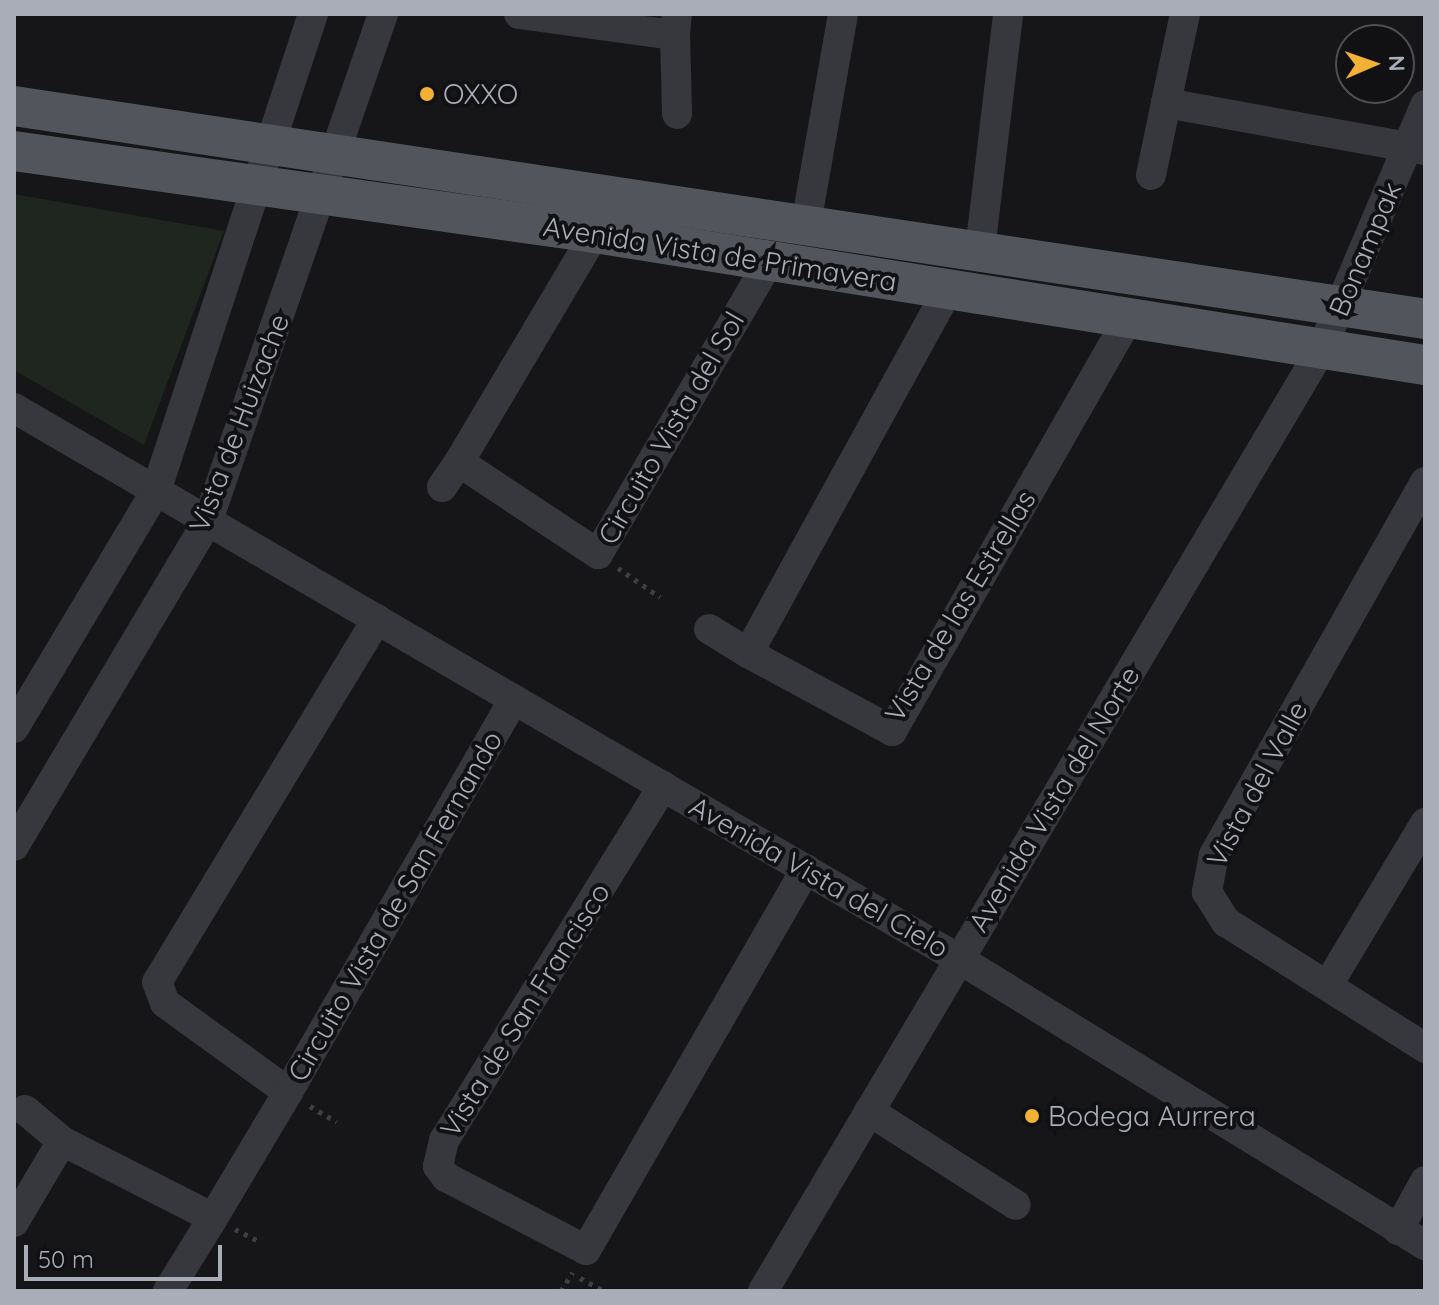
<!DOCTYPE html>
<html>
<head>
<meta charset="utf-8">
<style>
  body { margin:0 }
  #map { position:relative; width:1439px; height:1305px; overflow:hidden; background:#161618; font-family:Quicksand,sans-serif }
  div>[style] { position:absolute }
  .green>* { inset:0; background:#1e261f }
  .path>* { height:5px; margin-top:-2.5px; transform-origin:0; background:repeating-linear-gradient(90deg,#3d3f44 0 4px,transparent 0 10px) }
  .minor>* { height:30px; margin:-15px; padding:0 15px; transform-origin:15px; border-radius:15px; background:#37383d }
  .major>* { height:40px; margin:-20px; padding:0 20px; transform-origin:20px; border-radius:20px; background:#53555c }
  .dots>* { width:22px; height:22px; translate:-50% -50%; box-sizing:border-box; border:4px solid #111113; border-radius:50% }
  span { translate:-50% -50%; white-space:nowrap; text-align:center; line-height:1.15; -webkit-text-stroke:8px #111113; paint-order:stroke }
  .poi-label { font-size:28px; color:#a8adb8 }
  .left { translate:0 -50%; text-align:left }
  .street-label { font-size:28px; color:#a8adb8 }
  .frame { position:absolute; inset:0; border:16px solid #a8adb8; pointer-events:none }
  .north { position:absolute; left:1335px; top:24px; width:80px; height:80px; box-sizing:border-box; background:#111113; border:2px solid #4d4f55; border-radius:50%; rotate:88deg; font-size:22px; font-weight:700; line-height:32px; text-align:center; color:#a8adb8 }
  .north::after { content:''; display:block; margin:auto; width:28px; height:36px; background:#f2b134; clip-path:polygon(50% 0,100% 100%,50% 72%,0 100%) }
  .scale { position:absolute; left:24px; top:1245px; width:198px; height:36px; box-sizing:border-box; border:4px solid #a8adb8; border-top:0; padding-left:10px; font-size:24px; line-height:28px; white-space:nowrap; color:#a8adb8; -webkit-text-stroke:6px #111113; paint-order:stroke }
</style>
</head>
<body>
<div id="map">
  <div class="green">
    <i style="clip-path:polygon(14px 194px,224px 231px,144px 445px,14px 370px)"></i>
  </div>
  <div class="path">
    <i style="left:618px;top:568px;width:51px;rotate:34.6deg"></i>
    <i style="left:310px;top:1106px;width:31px;rotate:31deg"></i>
    <i style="left:235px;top:1229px;width:27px;rotate:27deg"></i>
    <i style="left:580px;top:1278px;width:27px;rotate:28deg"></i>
    <i style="left:561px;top:1291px;width:22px;rotate:-58deg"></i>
  </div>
  <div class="minor">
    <i style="left:519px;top:14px;width:157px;rotate:7.7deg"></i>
    <i style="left:675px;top:35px;width:21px;rotate:-85deg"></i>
    <i style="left:1185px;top:14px;width:91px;rotate:102.1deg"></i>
    <i style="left:1166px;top:103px;width:263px;rotate:10.3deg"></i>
    <i style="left:675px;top:35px;width:79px;rotate:88.5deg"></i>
    <i style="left:1151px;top:175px;width:74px;rotate:-78.2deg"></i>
    <i style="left:806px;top:224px;width:213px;rotate:-80deg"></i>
    <i style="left:595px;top:233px;width:266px;rotate:120.7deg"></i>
    <i style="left:459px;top:462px;width:167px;rotate:33.5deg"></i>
    <i style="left:598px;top:554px;width:339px;rotate:-59.7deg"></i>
    <i style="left:980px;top:250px;width:238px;rotate:-83.2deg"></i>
    <i style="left:949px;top:288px;width:417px;rotate:118.8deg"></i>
    <i style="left:748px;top:653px;width:164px;rotate:28.4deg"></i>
    <i style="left:892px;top:731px;width:476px;rotate:-60.2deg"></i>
    <i style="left:14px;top:408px;width:1094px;rotate:30.25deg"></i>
    <i style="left:959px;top:959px;width:547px;rotate:31.54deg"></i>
    <i style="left:1425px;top:482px;width:429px;rotate:119.5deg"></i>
    <i style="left:1214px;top:855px;width:38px;rotate:101deg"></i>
    <i style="left:1207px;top:892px;width:36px;rotate:58deg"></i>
    <i style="left:1226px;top:922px;width:236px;rotate:32.3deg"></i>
    <i style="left:442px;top:487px;width:30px;rotate:-56deg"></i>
    <i style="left:377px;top:619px;width:424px;rotate:121.2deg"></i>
    <i style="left:157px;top:982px;width:22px;rotate:69deg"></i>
    <i style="left:165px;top:1003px;width:152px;rotate:35.9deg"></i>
    <i style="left:288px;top:1092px;width:453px;rotate:-60.1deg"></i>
    <i style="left:709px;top:629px;width:46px;rotate:31.6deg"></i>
    <i style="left:14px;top:728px;width:276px;rotate:-59.1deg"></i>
    <i style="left:156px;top:491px;width:502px;rotate:-71.78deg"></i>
    <i style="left:663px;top:786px;width:416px;rotate:121.7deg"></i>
    <i style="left:444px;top:1140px;width:27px;rotate:103deg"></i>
    <i style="left:438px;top:1166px;width:14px;rotate:54deg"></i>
    <i style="left:446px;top:1177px;width:158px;rotate:27.5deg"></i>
    <i style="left:586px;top:1250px;width:440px;rotate:-60deg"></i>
    <i style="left:14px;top:846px;width:379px;rotate:-59.2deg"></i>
    <i style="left:208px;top:520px;width:535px;rotate:-70.92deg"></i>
    <i style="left:1329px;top:983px;width:187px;rotate:-59deg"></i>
    <i style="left:25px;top:1110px;width:48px;rotate:40deg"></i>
    <i style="left:869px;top:1111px;width:174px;rotate:32.6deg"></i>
    <i style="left:213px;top:1218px;width:147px;rotate:-59.2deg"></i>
    <i style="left:14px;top:1222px;width:94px;rotate:-59.3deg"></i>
    <i style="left:62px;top:1141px;width:169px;rotate:27deg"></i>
    <i style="left:213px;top:1218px;width:86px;rotate:121.7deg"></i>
    <i style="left:1398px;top:1230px;width:56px;rotate:-61.1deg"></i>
    <i style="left:763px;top:1291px;width:1096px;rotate:-59.34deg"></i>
    <i style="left:1322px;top:348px;width:264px;rotate:-67deg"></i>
  </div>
  <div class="major">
    <i style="left:14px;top:106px;width:1427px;rotate:8.58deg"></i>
    <i style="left:14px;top:151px;width:587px;rotate:8.03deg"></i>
    <i style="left:595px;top:233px;width:840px;rotate:9.04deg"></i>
  </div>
  <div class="dots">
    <i style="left:427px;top:94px;background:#f2b134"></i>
    <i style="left:1032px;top:1116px;background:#f2b134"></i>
  </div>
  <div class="poi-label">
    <span class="left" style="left:443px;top:94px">OXXO</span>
    <span class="left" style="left:1048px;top:1116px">Bodega Aurrera</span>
  </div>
  <div class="street-label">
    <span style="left:1365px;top:249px;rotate:-67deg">Bonampak</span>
    <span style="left:720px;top:254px;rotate:9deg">Avenida Vista de Primavera</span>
    <span style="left:239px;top:423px;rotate:-69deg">Vista de Huizache</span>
    <span style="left:671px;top:428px;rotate:-60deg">Circuito Vista del Sol</span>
    <span style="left:960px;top:606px;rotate:-59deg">Vista de las Estrellas</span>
    <span style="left:1257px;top:784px;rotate:-62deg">Vista del Valle</span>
    <span style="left:1054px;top:799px;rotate:-59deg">Avenida Vista del Norte</span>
    <span style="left:819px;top:877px;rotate:30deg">Avenida Vista del Cielo</span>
    <span style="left:395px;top:906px;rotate:-60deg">Circuito Vista de San Fernando</span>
    <span style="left:525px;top:1010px;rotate:-58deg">Vista de San Francisco</span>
  </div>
  <div class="frame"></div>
  <div class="north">N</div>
  <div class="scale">50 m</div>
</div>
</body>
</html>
